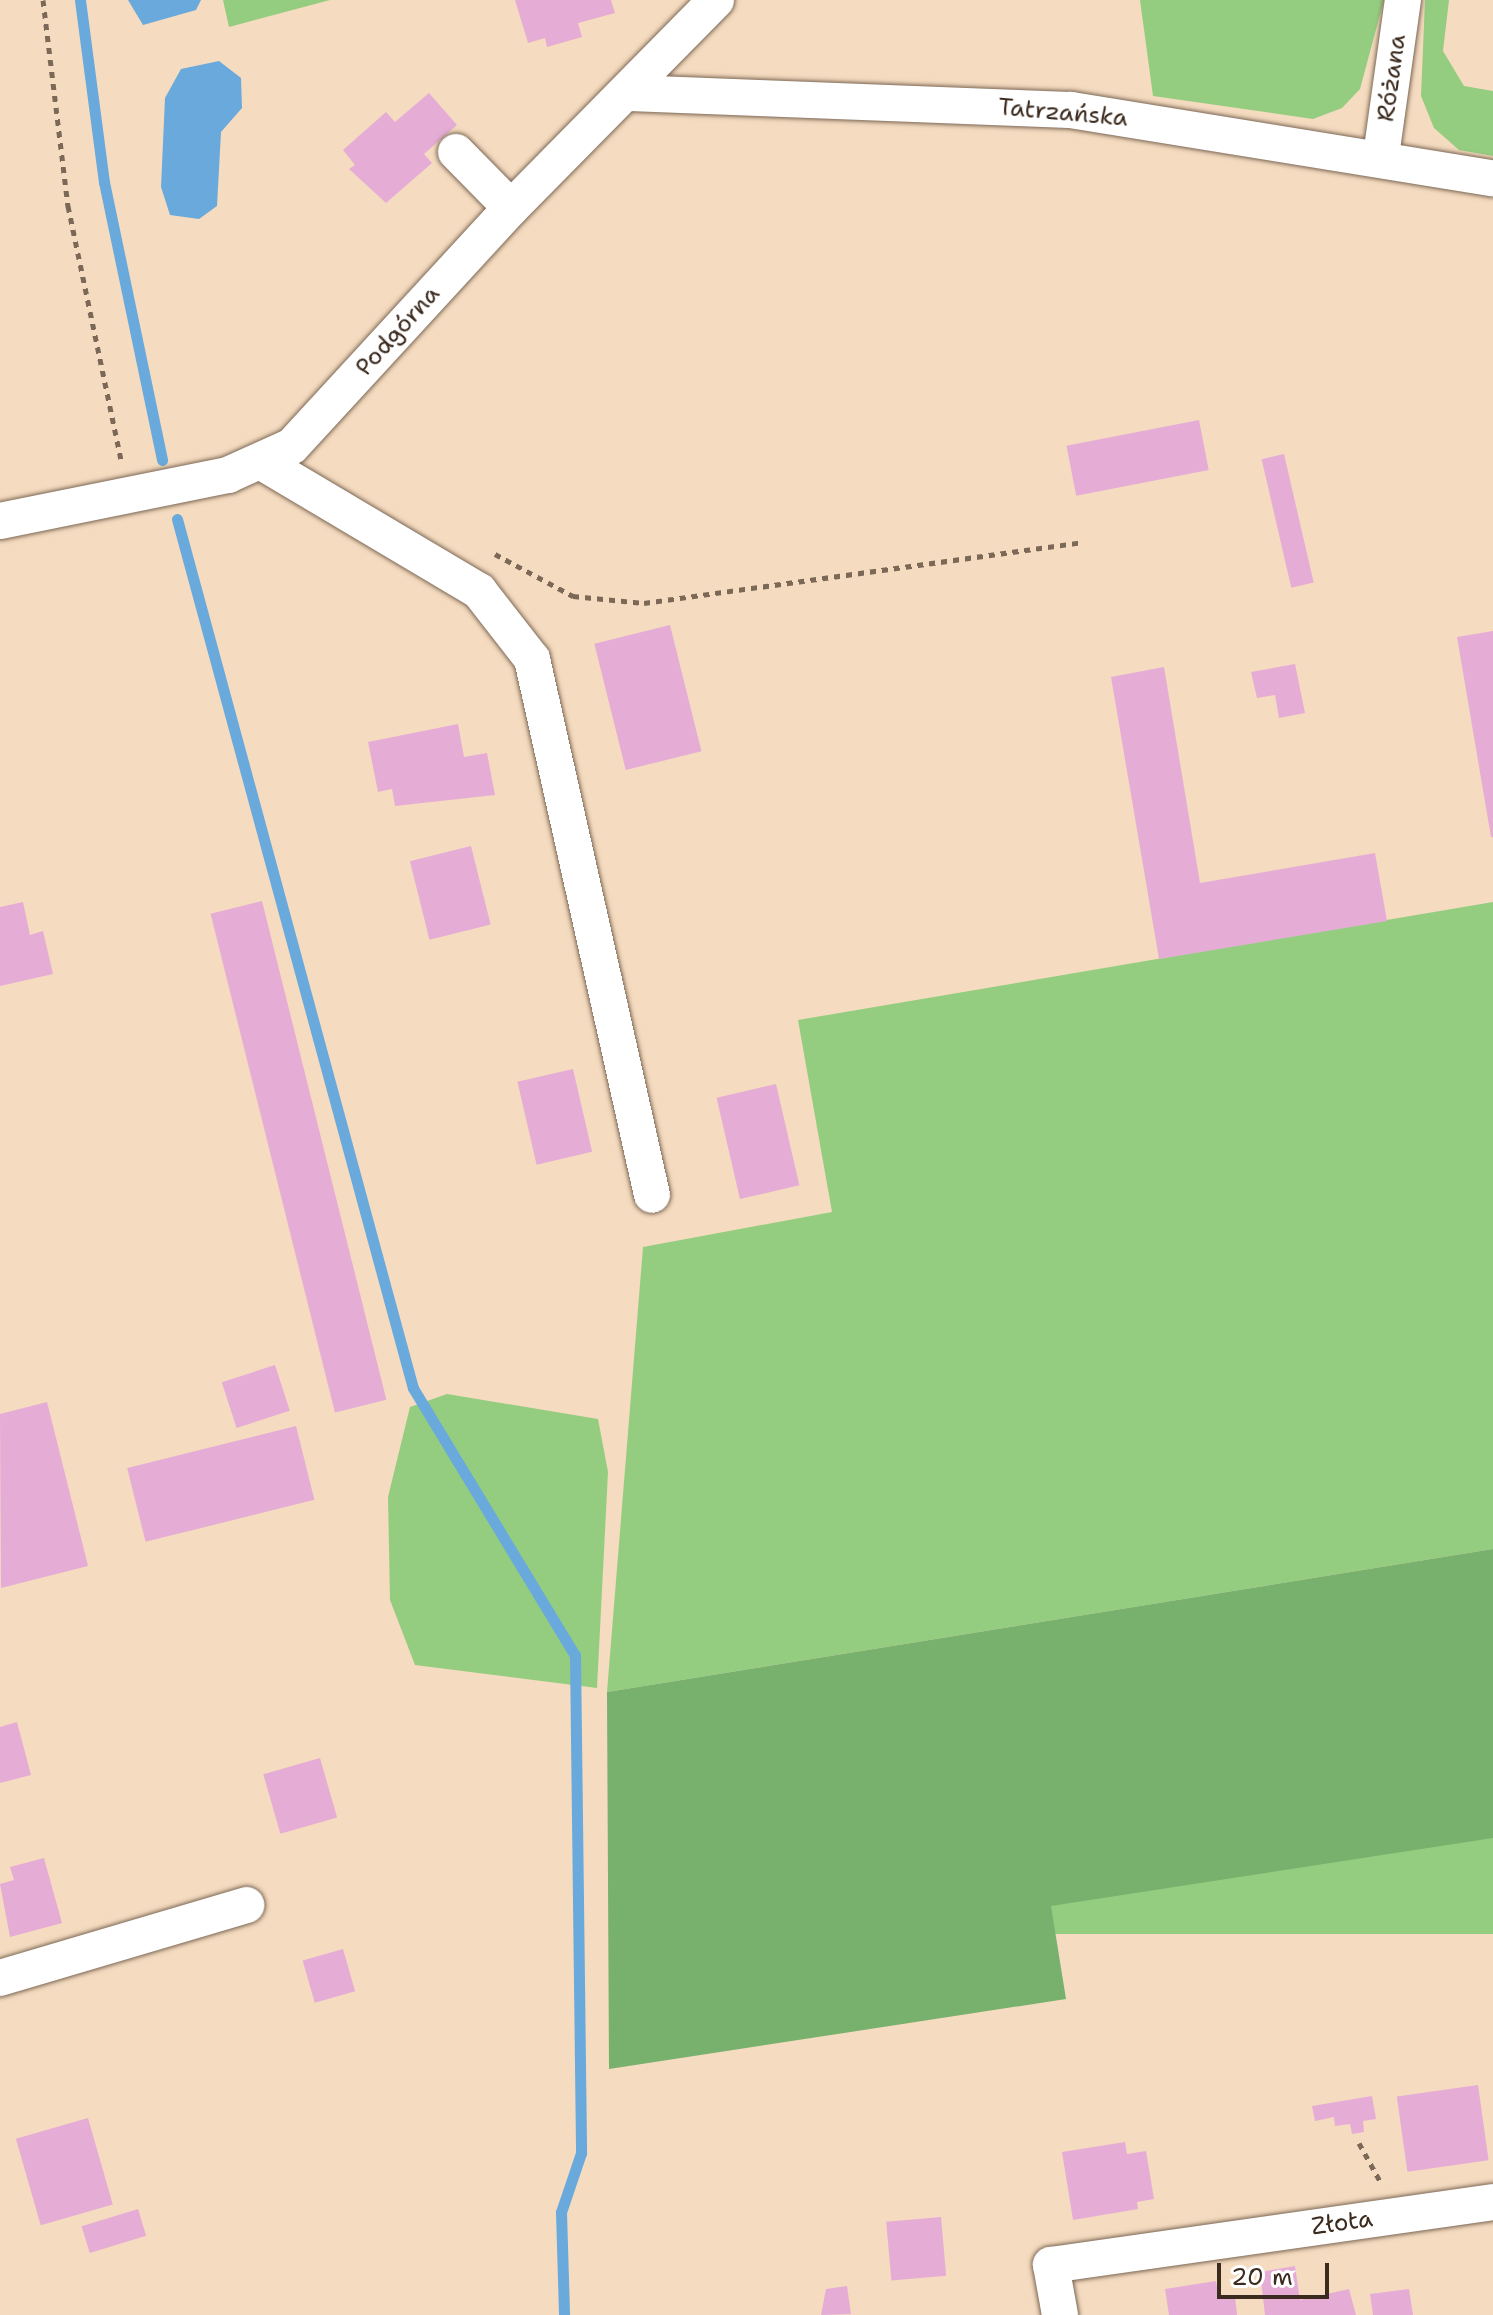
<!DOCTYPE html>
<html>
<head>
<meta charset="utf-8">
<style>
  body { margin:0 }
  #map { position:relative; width:1493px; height:2315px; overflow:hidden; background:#f5dbbf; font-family:"Shantell Sans",sans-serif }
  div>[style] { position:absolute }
  .green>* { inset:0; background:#95cd80; transform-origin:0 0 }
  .forest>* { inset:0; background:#78b06e }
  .water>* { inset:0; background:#69a9dc }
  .stream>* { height:11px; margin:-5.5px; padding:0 5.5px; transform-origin:5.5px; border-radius:5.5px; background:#69a9dc }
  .building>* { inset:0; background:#e5add6; transform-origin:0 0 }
  .path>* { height:5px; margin-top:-2.5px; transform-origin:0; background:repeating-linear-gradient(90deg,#7c6856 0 6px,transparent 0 12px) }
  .roads { filter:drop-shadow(0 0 2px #7c6856) drop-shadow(0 0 2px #7c6856) }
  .minor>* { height:36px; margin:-18px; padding:0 18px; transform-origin:18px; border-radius:18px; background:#fff }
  span { translate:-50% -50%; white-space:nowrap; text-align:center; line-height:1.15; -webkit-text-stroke:8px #fff; paint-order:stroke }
  .street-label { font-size:24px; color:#3b2a1e }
  .scale { position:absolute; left:1217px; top:2263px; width:112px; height:36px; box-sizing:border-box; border:4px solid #3b2a1e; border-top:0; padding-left:10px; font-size:24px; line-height:28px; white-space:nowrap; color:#3b2a1e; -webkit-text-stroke:6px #fff; paint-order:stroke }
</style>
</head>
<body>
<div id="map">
  <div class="green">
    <i style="clip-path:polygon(223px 0,330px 0,229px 27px)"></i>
    <i style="clip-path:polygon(1140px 0,1384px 0,1360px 89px,1342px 108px,1313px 119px,1153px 96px)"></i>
    <i style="clip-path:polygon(1425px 0,1449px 0,1443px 51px,1464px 86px,1493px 91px,1493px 156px,1459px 150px,1434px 128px,1421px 96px)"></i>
    <i style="clip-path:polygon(1493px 902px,1493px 1549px,607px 1692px,643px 1247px,832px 1212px,798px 1020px)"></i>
    <i style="clip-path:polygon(447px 1394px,598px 1419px,608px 1472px,597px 1688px,415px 1665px,390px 1600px,388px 1497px,410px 1407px)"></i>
    <i style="left:1493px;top:1838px;width:96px;height:448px;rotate:90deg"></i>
  </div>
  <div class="forest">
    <i style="clip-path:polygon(1493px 1549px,1493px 1838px,1051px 1906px,1066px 1999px,609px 2069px,607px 1692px)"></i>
  </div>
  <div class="water">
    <i style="clip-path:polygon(128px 0,201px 0,196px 10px,143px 25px)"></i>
    <i style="clip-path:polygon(219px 61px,241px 78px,242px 108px,221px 132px,217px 206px,199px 219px,170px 215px,161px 187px,165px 98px,181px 69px)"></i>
  </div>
  <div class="stream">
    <i style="left:80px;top:0;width:184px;rotate:82.5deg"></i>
    <i style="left:104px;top:182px;width:284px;rotate:78.2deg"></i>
    <i style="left:177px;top:519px;width:900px;rotate:74.81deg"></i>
    <i style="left:413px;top:1388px;width:312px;rotate:58.8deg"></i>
    <i style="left:575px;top:1655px;width:498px;rotate:89.3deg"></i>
    <i style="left:581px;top:2153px;width:62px;rotate:108.7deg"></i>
    <i style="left:561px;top:2212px;width:103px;rotate:88.3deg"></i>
  </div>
  <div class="building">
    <i style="clip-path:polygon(515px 0,611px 0,615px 13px,578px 23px,582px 37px,547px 47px,545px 38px,528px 43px)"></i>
    <i style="clip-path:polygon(429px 93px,457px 125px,424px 154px,432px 163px,386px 203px,349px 169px,355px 165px,343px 150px,386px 112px,395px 122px)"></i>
    <i style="left:1199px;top:420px;width:51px;height:135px;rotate:79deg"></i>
    <i style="left:1284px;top:454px;width:132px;height:23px;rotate:77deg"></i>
    <i style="left:670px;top:625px;width:130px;height:78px;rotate:76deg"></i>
    <i style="clip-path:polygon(1493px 631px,1493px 837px,1491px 837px,1457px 637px)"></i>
    <i style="clip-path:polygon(1295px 664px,1305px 713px,1279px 718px,1275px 695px,1257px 698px,1251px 672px)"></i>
    <i style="clip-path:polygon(1164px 667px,1200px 883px,1375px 853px,1387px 921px,1159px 959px,1111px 677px)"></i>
    <i style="clip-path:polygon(458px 724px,464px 757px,487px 753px,495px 795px,395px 806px,392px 789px,378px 792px,368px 742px)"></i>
    <i style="left:471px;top:846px;width:81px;height:63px;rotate:76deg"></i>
    <i style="left:262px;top:901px;width:514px;height:53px;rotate:76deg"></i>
    <i style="clip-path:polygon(23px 902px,30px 935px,43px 931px,53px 974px,0 986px,0 907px)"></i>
    <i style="left:573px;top:1069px;width:85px;height:57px;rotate:77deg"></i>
    <i style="left:776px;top:1084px;width:104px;height:61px;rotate:77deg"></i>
    <i style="left:275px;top:1365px;width:48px;height:56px;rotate:72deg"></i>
    <i style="clip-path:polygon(47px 1402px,88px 1566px,1px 1588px,0 1414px)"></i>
    <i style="left:296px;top:1426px;width:76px;height:174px;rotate:76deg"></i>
    <i style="clip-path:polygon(17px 1722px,31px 1775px,0 1783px,0 1727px)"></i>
    <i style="left:320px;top:1758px;width:62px;height:59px;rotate:74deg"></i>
    <i style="clip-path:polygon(44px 1858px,62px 1923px,10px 1937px,0 1884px,14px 1880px,10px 1867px)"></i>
    <i style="left:343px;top:1949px;width:44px;height:42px;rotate:74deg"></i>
    <i style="left:1478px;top:2085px;width:76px;height:82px;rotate:82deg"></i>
    <i style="clip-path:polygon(1372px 2096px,1376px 2119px,1363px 2121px,1364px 2132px,1352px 2134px,1350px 2124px,1335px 2126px,1334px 2117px,1315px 2121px,1312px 2106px)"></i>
    <i style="left:88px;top:2118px;width:90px;height:75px;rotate:74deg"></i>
    <i style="clip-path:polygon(1125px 2142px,1127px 2154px,1146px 2151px,1154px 2199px,1137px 2202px,1138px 2209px,1073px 2220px,1062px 2152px)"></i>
    <i style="left:138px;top:2209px;width:28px;height:59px;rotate:73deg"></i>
    <i style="left:941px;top:2217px;width:59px;height:55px;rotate:85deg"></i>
    <i style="clip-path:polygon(1295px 2266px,1300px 2300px,1349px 2289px,1356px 2315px,1265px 2315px,1260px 2272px)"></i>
    <i style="clip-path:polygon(1216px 2281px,1219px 2299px,1235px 2296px,1237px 2315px,1169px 2315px,1165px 2289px)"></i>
    <i style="clip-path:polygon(847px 2286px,851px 2314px,821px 2315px,826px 2289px)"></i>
    <i style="clip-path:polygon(1409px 2289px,1413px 2315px,1373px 2315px,1370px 2294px)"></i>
  </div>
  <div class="path">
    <i style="left:43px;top:0;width:208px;rotate:83.1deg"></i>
    <i style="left:68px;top:206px;width:259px;rotate:78.2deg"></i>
    <i style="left:495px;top:554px;width:89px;rotate:28.3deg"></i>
    <i style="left:573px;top:596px;width:71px;rotate:5.6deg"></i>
    <i style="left:644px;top:603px;width:443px;rotate:-7.9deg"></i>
    <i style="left:1359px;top:2143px;width:43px;rotate:61.1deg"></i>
  </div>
  <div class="roads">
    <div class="minor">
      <i style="left:628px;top:93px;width:443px;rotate:2.2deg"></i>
      <i style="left:1071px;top:110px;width:427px;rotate:9.2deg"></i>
      <i style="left:456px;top:152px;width:78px;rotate:45.5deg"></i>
      <i style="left:1381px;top:156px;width:158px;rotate:-82deg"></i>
      <i style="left:265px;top:464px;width:249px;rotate:30.7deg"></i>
      <i style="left:479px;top:591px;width:86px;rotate:52.1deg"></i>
      <i style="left:532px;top:659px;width:549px;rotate:77.38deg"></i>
      <i style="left:0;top:521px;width:233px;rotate:-11.4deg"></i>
      <i style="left:228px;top:475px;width:70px;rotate:-24.4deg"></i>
      <i style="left:292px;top:446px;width:323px;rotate:-47.4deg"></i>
      <i style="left:511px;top:208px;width:292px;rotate:-45.4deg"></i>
      <i style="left:0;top:1978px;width:257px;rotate:-16.5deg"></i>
      <i style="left:1060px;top:2315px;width:51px;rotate:-100.2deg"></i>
      <i style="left:1051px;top:2265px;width:446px;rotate:-8.1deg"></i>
    </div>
  </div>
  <div class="street-label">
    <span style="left:1392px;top:78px;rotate:-82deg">Różana</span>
    <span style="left:1063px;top:113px;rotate:5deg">Tatrzańska</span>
    <span style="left:398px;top:331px;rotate:-48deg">Podgórna</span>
    <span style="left:1342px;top:2223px;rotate:-8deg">Złota</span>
  </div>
  <div class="scale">20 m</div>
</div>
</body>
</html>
